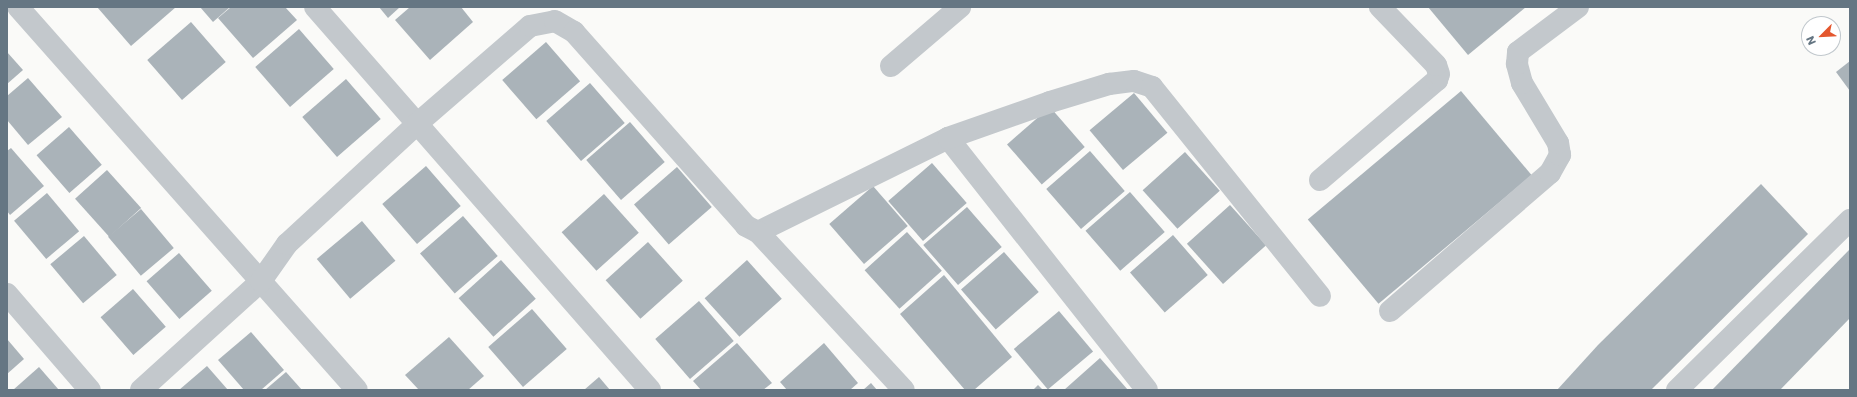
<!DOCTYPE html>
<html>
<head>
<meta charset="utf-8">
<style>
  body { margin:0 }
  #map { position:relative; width:1857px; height:397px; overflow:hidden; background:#fafaf8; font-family:Poppins,sans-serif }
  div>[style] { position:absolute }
  .building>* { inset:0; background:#aab3b9; transform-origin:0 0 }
  .minor>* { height:22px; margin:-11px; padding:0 11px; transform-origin:11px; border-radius:11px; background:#c3c8cc }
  span { translate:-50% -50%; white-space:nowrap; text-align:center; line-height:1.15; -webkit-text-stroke:4px #fff; paint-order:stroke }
  .frame { position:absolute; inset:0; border:8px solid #657683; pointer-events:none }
  .north { position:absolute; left:1801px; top:16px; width:40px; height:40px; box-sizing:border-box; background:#fff; border:1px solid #c1c8cd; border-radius:50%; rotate:246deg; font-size:11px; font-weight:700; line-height:16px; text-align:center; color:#657683 }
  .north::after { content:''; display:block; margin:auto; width:14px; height:18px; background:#e4572e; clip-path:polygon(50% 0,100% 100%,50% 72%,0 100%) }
</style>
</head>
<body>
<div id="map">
  <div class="building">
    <i style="clip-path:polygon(97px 7px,176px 7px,131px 46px)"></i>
    <i style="clip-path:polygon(200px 7px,230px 7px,213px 22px)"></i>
    <i style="clip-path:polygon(231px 7px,285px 7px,297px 20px,253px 58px,218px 18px)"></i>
    <i style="clip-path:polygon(379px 7px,400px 7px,388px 18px)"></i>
    <i style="clip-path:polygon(410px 7px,461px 7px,473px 22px,430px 60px,395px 20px)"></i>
    <i style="clip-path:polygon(1428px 7px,1526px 7px,1468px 55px)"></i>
    <i style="left:191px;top:22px;width:53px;height:58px;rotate:49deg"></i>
    <i style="left:299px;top:29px;width:53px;height:58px;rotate:49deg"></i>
    <i style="left:546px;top:42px;width:52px;height:58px;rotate:49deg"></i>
    <i style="clip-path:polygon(7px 52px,23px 70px,7px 84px)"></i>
    <i style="clip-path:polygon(1850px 61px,1850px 91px,1836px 72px)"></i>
    <i style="clip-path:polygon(28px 78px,62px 117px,28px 145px,7px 120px,7px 96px)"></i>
    <i style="left:346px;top:79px;width:53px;height:58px;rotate:49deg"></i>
    <i style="left:590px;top:83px;width:53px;height:58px;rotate:49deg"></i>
    <i style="left:1461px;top:91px;width:110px;height:200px;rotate:50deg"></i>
    <i style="left:1134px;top:93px;width:52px;height:58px;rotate:50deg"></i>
    <i style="left:1050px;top:107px;width:53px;height:57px;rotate:49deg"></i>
    <i style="left:630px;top:122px;width:53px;height:58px;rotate:49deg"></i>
    <i style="left:69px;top:127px;width:50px;height:43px;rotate:49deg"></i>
    <i style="clip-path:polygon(11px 148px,44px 186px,10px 215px,7px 211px,7px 151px)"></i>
    <i style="left:1090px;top:151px;width:53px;height:58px;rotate:49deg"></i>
    <i style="left:1185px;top:152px;width:52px;height:57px;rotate:48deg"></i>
    <i style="left:932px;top:163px;width:53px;height:58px;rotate:49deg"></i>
    <i style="left:426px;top:166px;width:53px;height:58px;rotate:49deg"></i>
    <i style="left:677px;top:167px;width:53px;height:57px;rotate:49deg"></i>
    <i style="left:107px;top:170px;width:51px;height:43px;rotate:48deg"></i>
    <i style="clip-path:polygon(1761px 184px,1808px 234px,1651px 390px,1557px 390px,1598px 345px)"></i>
    <i style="left:873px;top:186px;width:53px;height:58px;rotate:49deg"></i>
    <i style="left:1130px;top:192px;width:53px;height:59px;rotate:49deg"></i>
    <i style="left:47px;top:193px;width:50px;height:43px;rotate:50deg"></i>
    <i style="left:604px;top:194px;width:52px;height:57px;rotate:48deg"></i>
    <i style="left:1230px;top:205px;width:54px;height:58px;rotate:48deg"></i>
    <i style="left:967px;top:207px;width:53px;height:58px;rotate:49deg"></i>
    <i style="left:141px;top:209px;width:51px;height:43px;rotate:50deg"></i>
    <i style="left:463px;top:216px;width:53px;height:57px;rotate:49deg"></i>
    <i style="left:362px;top:221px;width:52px;height:59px;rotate:50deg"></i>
    <i style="left:907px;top:232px;width:52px;height:57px;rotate:48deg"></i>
    <i style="left:1173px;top:235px;width:53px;height:57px;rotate:49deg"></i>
    <i style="left:84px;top:236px;width:51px;height:44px;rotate:50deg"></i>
    <i style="left:648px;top:242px;width:52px;height:57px;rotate:48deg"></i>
    <i style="clip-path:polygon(1850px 249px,1850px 318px,1780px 390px,1712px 390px)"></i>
    <i style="left:1004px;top:252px;width:53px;height:57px;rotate:49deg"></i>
    <i style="left:179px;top:253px;width:50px;height:43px;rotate:49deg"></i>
    <i style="left:501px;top:260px;width:52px;height:57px;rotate:48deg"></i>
    <i style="left:747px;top:260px;width:52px;height:57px;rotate:48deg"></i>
    <i style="clip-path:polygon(944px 275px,1012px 357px,974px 390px,965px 390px,900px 314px)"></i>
    <i style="left:133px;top:289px;width:50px;height:43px;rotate:49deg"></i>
    <i style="left:699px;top:301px;width:53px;height:58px;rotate:49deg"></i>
    <i style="left:532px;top:309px;width:53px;height:58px;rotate:49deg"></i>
    <i style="left:1059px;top:311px;width:53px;height:59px;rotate:50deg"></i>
    <i style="clip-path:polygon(251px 332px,284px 370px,261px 390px,244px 390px,218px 360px)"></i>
    <i style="clip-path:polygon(449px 337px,484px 376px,468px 390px,419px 390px,405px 375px)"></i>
    <i style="clip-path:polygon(7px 339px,24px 359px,7px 374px)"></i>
    <i style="clip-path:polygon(737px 343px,772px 383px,763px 390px,701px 390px,693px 381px)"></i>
    <i style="clip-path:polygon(824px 343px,858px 383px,850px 390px,787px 390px,780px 382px)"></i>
    <i style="clip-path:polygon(1100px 358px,1128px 390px,1064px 390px)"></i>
    <i style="clip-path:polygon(207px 366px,228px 390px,179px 390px)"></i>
    <i style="clip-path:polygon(39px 367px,59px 390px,13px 390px)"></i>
    <i style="clip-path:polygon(286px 372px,302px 390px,265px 390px)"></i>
    <i style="clip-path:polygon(599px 377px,610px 390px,584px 390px)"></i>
    <i style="clip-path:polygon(871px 383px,877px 390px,863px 390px)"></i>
    <i style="clip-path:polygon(1038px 385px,1043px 390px,1033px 390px)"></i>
  </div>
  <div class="minor">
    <i style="left:18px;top:7px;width:511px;rotate:48.49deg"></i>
    <i style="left:315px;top:7px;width:509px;rotate:48.82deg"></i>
    <i style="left:891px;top:66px;width:91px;rotate:-40.5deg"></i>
    <i style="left:948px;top:138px;width:321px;rotate:51.7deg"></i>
    <i style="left:1320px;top:180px;width:154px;rotate:-40.5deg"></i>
    <i style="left:1437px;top:80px;width:6px;rotate:-72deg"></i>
    <i style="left:1439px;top:74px;width:9px;rotate:-108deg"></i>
    <i style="left:1436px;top:65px;width:81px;rotate:-134deg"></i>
    <i style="left:758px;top:232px;width:212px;rotate:-26.3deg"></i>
    <i style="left:948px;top:138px;width:108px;rotate:-19.4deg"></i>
    <i style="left:1050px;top:102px;width:62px;rotate:-17deg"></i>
    <i style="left:1109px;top:84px;width:25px;rotate:-7deg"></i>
    <i style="left:1134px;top:81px;width:19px;rotate:18deg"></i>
    <i style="left:1152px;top:87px;width:268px;rotate:51.2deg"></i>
    <i style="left:7px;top:294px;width:127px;rotate:49.2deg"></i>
    <i style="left:1390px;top:311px;width:211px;rotate:-40.8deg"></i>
    <i style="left:1550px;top:173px;width:21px;rotate:-61deg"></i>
    <i style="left:1560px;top:155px;width:12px;rotate:-99deg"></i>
    <i style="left:1558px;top:143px;width:70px;rotate:-121deg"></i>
    <i style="left:1522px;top:83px;width:20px;rotate:-105deg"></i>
    <i style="left:1517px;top:64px;width:12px;rotate:-85deg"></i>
    <i style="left:1518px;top:52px;width:75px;rotate:-36.9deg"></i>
    <i style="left:141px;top:390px;width:162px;rotate:-42.2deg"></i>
    <i style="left:261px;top:281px;width:45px;rotate:-54.9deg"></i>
    <i style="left:287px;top:244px;width:178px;rotate:-42.7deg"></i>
    <i style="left:418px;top:123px;width:148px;rotate:-40.9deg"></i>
    <i style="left:530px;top:26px;width:25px;rotate:-11deg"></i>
    <i style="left:555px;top:21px;width:22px;rotate:30deg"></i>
    <i style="left:574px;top:32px;width:259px;rotate:48.4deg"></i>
    <i style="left:746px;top:226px;width:13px;rotate:27deg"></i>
    <i style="left:758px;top:232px;width:215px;rotate:47.3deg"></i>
    <i style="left:1677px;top:390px;width:243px;rotate:-44.5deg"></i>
  </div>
  <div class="frame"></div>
  <div class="north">N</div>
</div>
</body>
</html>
